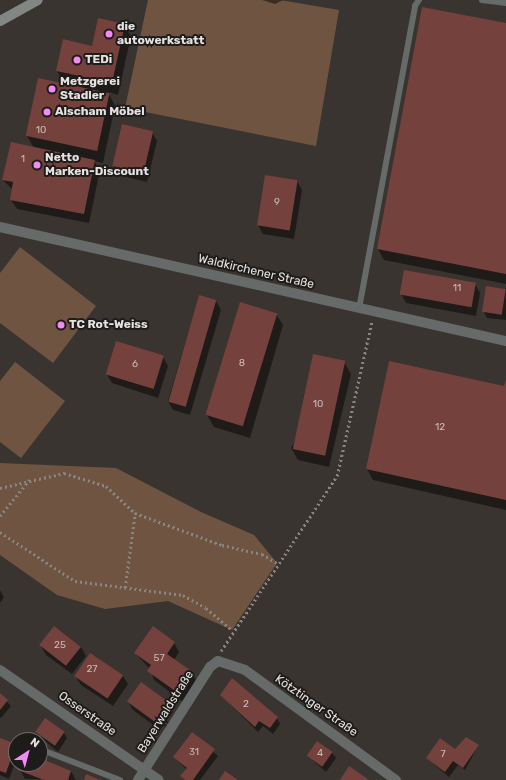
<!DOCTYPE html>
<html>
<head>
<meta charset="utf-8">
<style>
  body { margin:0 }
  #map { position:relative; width:506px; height:780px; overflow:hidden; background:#393430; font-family:Rubik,sans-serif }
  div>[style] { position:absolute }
  .green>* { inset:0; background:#6f5541 }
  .shadow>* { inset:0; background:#0007 }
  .building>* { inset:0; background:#75413d; transform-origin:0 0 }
  .path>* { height:2.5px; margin-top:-1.25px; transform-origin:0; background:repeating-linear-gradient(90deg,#898581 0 2px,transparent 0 5px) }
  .service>* { height:5.5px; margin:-2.75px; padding:0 2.75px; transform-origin:2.75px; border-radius:2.75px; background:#666a68 }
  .minor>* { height:10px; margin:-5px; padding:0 5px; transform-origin:5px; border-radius:5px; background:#666a68 }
  .secondary>* { height:10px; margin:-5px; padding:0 5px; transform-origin:5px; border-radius:5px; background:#828784 }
  .dots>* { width:11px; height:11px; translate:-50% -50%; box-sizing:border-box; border:2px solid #1e1c1a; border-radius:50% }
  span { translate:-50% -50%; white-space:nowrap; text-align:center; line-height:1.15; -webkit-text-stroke:4px #1e1c1a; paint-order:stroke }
  .number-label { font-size:10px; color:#c9bab6 }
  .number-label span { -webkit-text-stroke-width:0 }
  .poi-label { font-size:12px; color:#e5e2df; font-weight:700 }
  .left { translate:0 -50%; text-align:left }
  .street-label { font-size:12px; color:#e5e2df }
  .north { position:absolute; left:8px; top:732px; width:40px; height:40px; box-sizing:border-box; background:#1e1c1a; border:1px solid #6e6b69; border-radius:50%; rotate:36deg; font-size:11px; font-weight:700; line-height:16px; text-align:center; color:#e5e2df }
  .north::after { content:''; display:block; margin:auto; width:14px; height:18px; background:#f28af3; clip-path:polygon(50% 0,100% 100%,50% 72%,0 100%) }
</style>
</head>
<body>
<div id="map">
  <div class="green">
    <i style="clip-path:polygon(148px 0,280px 0,339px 10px,316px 146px,125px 108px)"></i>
    <i style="clip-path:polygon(20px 247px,96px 306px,53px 363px,0 323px,0 273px)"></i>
    <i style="clip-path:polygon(15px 362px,65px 401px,21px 458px,0 442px,0 381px)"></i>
    <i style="clip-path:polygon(0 463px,116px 468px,201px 512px,254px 535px,277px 563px,232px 630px,168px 601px,105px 609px,57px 595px,0 555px)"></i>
  </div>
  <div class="shadow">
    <i style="clip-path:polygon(262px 0,283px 0,275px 4px)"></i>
    <i style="clip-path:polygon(506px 24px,506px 284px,384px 260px,378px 249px)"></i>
    <i style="clip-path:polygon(124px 25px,131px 36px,118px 95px,108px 92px,115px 106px,103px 163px,94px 161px,100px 170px,89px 223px,17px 209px,11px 200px,13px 190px,3px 180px,34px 148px,27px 136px,65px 85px,57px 71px)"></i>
    <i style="clip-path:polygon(152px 132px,157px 141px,147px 182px,119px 175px,113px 166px)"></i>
    <i style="clip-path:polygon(266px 176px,297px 181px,302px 190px,294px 239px,263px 234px,258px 225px)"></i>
    <i style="clip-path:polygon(475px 284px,480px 293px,476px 316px,406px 303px,401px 294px)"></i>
    <i style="clip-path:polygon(487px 287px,506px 290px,506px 320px,487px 318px,484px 312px)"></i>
    <i style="clip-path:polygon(199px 296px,216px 301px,221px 310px,190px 415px,173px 410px,168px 401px)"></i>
    <i style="clip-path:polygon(276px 314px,283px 325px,250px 438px,214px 427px,207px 415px)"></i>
    <i style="clip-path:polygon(163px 357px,168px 366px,158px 398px,112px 383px,107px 375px)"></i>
    <i style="clip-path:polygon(344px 362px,351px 374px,329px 467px,298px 460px,291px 448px)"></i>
    <i style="clip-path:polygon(506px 381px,506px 510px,373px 480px,367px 469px,504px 388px)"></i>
    <i style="clip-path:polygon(0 590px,4px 597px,0 603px)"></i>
    <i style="clip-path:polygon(174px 643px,179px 652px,174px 660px,192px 673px,197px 682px,183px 702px,154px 680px,150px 669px,135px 653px)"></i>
    <i style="clip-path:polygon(41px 646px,81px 647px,86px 656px,72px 674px,46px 655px)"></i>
    <i style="clip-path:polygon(91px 655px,123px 676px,128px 684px,113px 706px,81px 685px,76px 677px)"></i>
    <i style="clip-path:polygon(0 695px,11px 706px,1px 718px,0 717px)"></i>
    <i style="clip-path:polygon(221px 695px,277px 718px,280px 724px,273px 734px,263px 726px,258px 732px)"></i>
    <i style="clip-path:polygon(128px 702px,168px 703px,173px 712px,160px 730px,133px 710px)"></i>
    <i style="clip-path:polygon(36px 733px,64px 733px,67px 738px,58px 752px)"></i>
    <i style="clip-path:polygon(192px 733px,218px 756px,200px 780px,184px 780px,182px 777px,187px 770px,174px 757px)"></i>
    <i style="clip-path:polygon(0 739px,16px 745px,16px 760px,9px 779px,0 775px)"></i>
    <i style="clip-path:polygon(478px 746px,465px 770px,458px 765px,449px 777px,427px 758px)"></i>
    <i style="clip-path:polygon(332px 753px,336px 758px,326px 772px,308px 756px)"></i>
    <i style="clip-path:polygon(40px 759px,71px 771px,76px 780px,25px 779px,20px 770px,22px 764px,40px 764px)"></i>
  </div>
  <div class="building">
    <i style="clip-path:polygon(422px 7px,506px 23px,506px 274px,377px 249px)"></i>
    <i style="clip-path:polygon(98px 18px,125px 24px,112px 83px,56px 71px,63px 39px,92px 46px)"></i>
    <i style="left:38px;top:78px;width:73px;height:59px;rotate:12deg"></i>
    <i style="left:122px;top:124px;width:32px;height:43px;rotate:13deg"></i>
    <i style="clip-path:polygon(11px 142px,95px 160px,84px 214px,10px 200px,13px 182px,2px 180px)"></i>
    <i style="left:265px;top:175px;width:33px;height:51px;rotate:9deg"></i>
    <i style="left:404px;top:270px;width:73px;height:25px;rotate:10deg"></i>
    <i style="left:486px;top:286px;width:20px;height:26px;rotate:9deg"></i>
    <i style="left:199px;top:295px;width:18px;height:111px;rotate:16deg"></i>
    <i style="left:240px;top:302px;width:39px;height:118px;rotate:17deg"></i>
    <i style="left:116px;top:341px;width:50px;height:35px;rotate:17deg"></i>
    <i style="left:313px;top:354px;width:33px;height:97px;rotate:12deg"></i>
    <i style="clip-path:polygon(389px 361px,504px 386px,506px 379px,506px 500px,366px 469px)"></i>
    <i style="left:54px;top:626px;width:34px;height:24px;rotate:38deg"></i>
    <i style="clip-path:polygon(153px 626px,175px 642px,167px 654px,193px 672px,178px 693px,147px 671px,151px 665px,134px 653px)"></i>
    <i style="left:90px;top:653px;width:40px;height:28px;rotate:34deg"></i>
    <i style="clip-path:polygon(232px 678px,278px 717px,270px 728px,259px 721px,255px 727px,220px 695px)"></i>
    <i style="left:141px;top:682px;width:34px;height:24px;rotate:36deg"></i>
    <i style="clip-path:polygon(0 693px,8px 700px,0 710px)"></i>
    <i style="left:45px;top:718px;width:24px;height:17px;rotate:35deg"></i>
    <i style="clip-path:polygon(192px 732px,215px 749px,193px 780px,185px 780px,180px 776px,187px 768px,173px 757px)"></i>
    <i style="clip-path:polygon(466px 737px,479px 745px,463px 768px,453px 761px,445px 772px,426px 758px,440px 738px,455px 749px)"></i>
    <i style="clip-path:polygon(0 738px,16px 744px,6px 773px,0 771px)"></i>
    <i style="left:317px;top:741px;width:19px;height:18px;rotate:35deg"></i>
    <i style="clip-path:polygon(40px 758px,71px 771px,68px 780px,44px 780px,18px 770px,21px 764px,40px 764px)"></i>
    <i style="clip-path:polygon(349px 766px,369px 780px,340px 780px)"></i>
    <i style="clip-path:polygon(225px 771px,238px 780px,219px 780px)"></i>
    <i style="clip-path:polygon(86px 774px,100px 780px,84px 780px)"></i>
  </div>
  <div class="path">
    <i style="left:0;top:488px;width:66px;rotate:-13.2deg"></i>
    <i style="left:64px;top:473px;width:44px;rotate:17.2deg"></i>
    <i style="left:106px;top:486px;width:40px;rotate:43deg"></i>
    <i style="left:135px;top:513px;width:93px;rotate:20.2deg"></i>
    <i style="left:222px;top:545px;width:41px;rotate:12.7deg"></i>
    <i style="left:262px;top:554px;width:17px;rotate:31deg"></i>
    <i style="left:0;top:516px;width:48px;rotate:-51deg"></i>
    <i style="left:0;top:532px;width:90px;rotate:33.2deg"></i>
    <i style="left:75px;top:581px;width:109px;rotate:7.4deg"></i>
    <i style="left:183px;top:595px;width:26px;rotate:29deg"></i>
    <i style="left:206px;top:608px;width:34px;rotate:40deg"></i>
    <i style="left:125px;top:588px;width:76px;rotate:-82.4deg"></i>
    <i style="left:221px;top:651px;width:210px;rotate:-56.5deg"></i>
    <i style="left:337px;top:476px;width:159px;rotate:-77.3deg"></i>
  </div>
  <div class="service">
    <i style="left:482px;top:0;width:24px;rotate:7deg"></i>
    <i style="left:359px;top:309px;width:308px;rotate:-79.5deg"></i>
    <i style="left:415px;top:6px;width:7px;rotate:-56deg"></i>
    <i style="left:40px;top:749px;width:86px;rotate:21.2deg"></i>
  </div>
  <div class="minor">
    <i style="left:0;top:227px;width:519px;rotate:12.7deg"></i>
    <i style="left:0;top:670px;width:193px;rotate:34.7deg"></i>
    <i style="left:138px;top:780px;width:134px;rotate:-57.5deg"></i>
    <i style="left:210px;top:667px;width:10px;rotate:-37deg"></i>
    <i style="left:218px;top:661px;width:28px;rotate:18deg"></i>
    <i style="left:245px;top:670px;width:187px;rotate:36.1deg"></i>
  </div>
  <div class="secondary">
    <i style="left:0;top:21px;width:43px;rotate:-28.9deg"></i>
  </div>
  <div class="dots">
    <i style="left:109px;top:34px;background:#f28af3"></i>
    <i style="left:77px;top:60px;background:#f28af3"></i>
    <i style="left:52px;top:89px;background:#f28af3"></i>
    <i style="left:47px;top:112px;background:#f28af3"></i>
    <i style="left:37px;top:165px;background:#f28af3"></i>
    <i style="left:61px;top:325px;background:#f28af3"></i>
  </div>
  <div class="number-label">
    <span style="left:41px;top:131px">10</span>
    <span style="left:23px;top:160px">1</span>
    <span style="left:277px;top:203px">9</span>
    <span style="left:457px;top:289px">11</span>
    <span style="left:242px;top:364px">8</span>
    <span style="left:135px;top:365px">6</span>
    <span style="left:318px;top:405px">10</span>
    <span style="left:440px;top:428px">12</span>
    <span style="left:60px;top:646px">25</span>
    <span style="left:159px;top:659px">57</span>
    <span style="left:92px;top:670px">27</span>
    <span style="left:246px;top:705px">2</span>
    <span style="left:194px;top:753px">31</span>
    <span style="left:320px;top:754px">4</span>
    <span style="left:443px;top:755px">7</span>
  </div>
  <div class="poi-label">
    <span class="left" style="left:117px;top:34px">die<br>autowerkstatt</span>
    <span class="left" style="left:85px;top:60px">TEDi</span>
    <span class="left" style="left:60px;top:89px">Metzgerei<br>Stadler</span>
    <span class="left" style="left:55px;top:112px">Alscham Möbel</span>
    <span class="left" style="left:45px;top:165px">Netto<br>Marken-Discount</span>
    <span class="left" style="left:69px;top:325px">TC Rot-Weiss</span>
  </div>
  <div class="street-label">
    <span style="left:256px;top:272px;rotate:13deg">Waldkirchener Straße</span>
    <span style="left:316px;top:706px;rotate:35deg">Kötztinger Straße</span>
    <span style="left:166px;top:712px;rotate:-58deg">Bayerwaldstraße</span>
    <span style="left:87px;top:714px;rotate:35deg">Osserstraße</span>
  </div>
  <div class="north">N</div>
</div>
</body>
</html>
